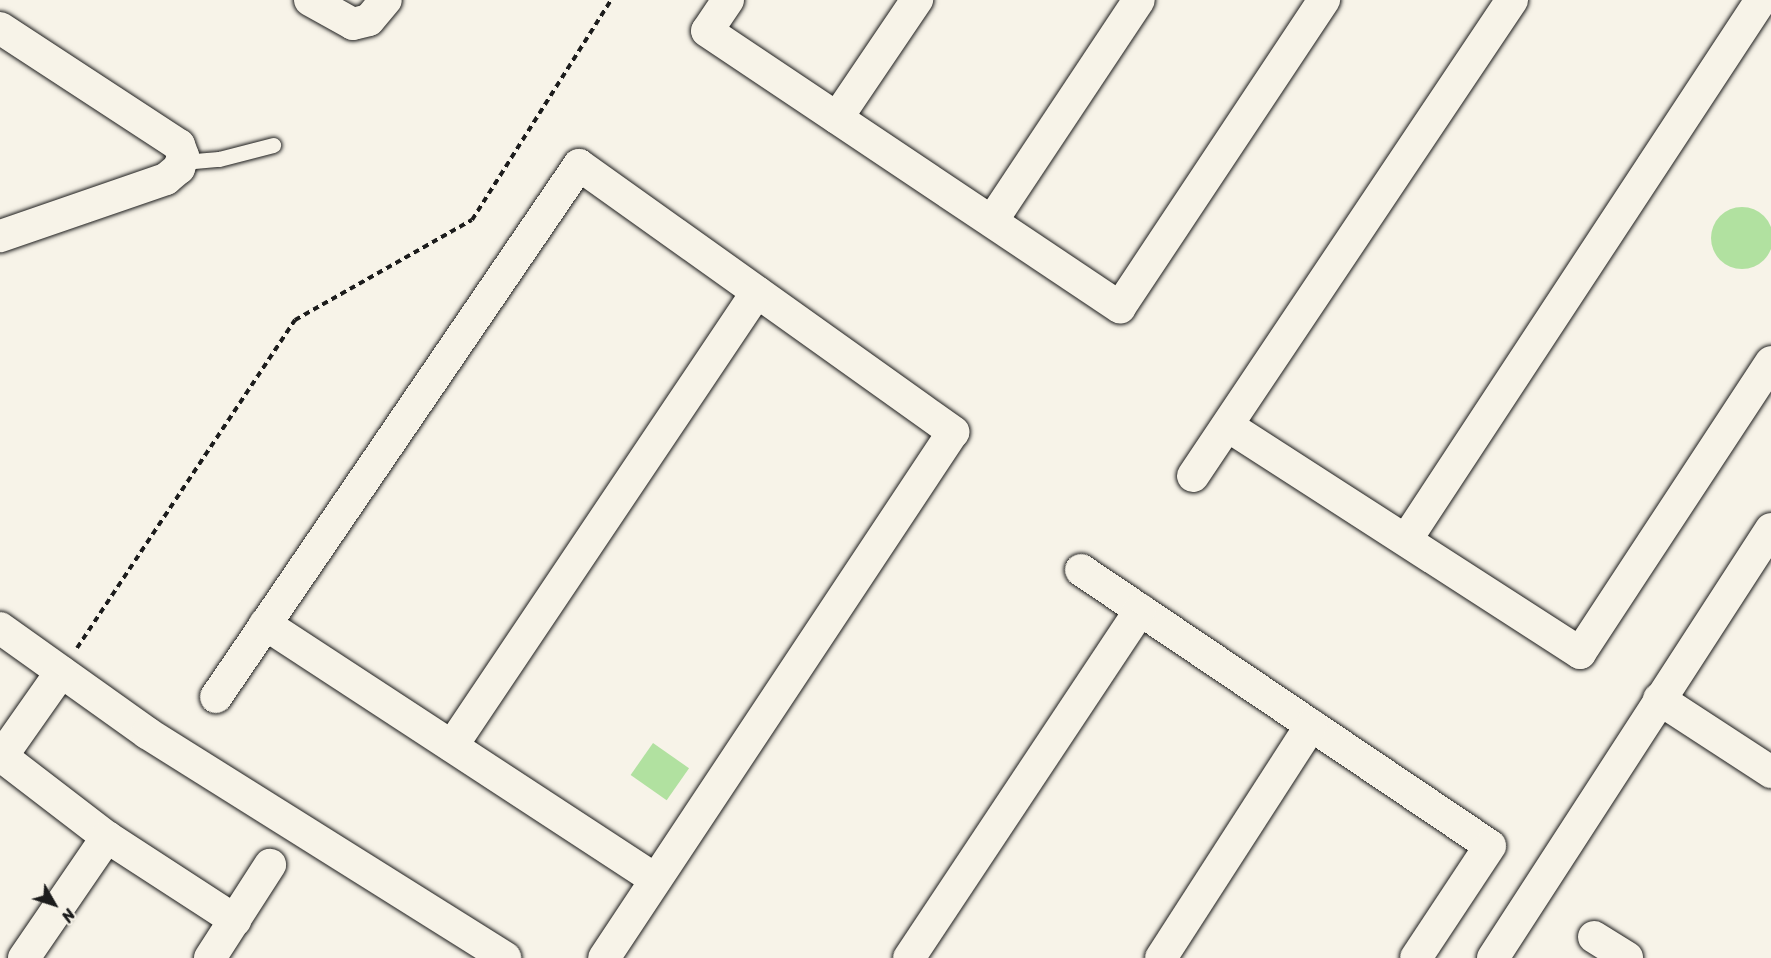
<!DOCTYPE html>
<html>
<head>
<meta charset="utf-8">
<style>
  body { margin:0 }
  #map { position:relative; width:1771px; height:958px; overflow:hidden; background:#f7f3e8; font-family:Sriracha,sans-serif }
  div>[style] { position:absolute }
  .green>* { inset:0; background:#b1e1a0; transform-origin:0 0 }
  .round { border-radius:50% }
  .path>* { height:4px; margin-top:-2px; transform-origin:0; background:repeating-linear-gradient(90deg,#1c1c1c 0 6px,transparent 0 10.5px) }
  .roads { filter:drop-shadow(0 0 2px #1c1c1c) drop-shadow(0 0 2px #1c1c1c) }
  .service>* { height:15px; margin:-7.5px; padding:0 7.5px; transform-origin:7.5px; border-radius:7.5px; background:#f7f3e8 }
  .minor>* { height:32px; margin:-16px; padding:0 16px; transform-origin:16px; border-radius:16px; background:#f7f3e8 }
  span { translate:-50% -50%; white-space:nowrap; text-align:center; line-height:1.15; -webkit-text-stroke:4.5px #f7f3e8; paint-order:stroke }
  .north { position:absolute; left:24px; top:874px; width:60px; height:60px; -webkit-text-stroke:4px #f7f3e8; paint-order:stroke; rotate:129deg; font-size:16px; font-weight:700; line-height:24px; text-align:center; color:#1c1c1c }
  .north::after { content:''; display:block; margin:auto; width:21px; height:27px; background:#1c1c1c; clip-path:polygon(50% 0,100% 100%,50% 72%,0 100%) }
</style>
</head>
<body>
<div id="map">
  <div class="green">
    <i class="round" style="left:1711px;top:207px;width:62px;height:62px"></i>
    <i style="left:653px;top:743px;width:44px;height:39px;rotate:35deg"></i>
  </div>
  <div class="path">
    <i style="left:77px;top:648px;width:394px;rotate:-56.4deg"></i>
    <i style="left:295px;top:320px;width:203px;rotate:-29.5deg"></i>
    <i style="left:472px;top:220px;width:260px;rotate:-57.7deg"></i>
  </div>
  <div class="roads">
    <div class="service">
      <i style="left:183px;top:162px;width:36px;rotate:-5deg"></i>
      <i style="left:219px;top:159px;width:56px;rotate:-14.5deg"></i>
    </div>
    <div class="minor">
      <i style="left:310px;top:0;width:49px;rotate:29.2deg"></i>
      <i style="left:353px;top:24px;width:16px;rotate:-14deg"></i>
      <i style="left:369px;top:20px;width:26px;rotate:-50deg"></i>
      <i style="left:728px;top:0;width:37px;rotate:124deg"></i>
      <i style="left:707px;top:31px;width:497px;rotate:33.8deg"></i>
      <i style="left:1120px;top:307px;width:369px;rotate:-56.4deg"></i>
      <i style="left:0;top:28px;width:214px;rotate:33.2deg"></i>
      <i style="left:179px;top:145px;width:12px;rotate:70deg"></i>
      <i style="left:183px;top:156px;width:13px;rotate:108deg"></i>
      <i style="left:179px;top:168px;width:17px;rotate:140deg"></i>
      <i style="left:166px;top:179px;width:176px;rotate:161deg"></i>
      <i style="left:837px;top:118px;width:143px;rotate:-55.9deg"></i>
      <i style="left:992px;top:221px;width:265px;rotate:-56.4deg"></i>
      <i style="left:1228px;top:426px;width:419px;rotate:32.8deg"></i>
      <i style="left:1580px;top:653px;width:348px;rotate:-56.7deg"></i>
      <i style="left:1193px;top:476px;width:573px;rotate:-56.17deg"></i>
      <i style="left:1406px;top:540px;width:646px;rotate:-56.68deg"></i>
      <i style="left:1081px;top:570px;width:493px;rotate:34deg"></i>
      <i style="left:1490px;top:846px;width:134px;rotate:123.5deg"></i>
      <i style="left:265px;top:624px;width:466px;rotate:33.2deg"></i>
      <i style="left:0;top:628px;width:181px;rotate:35.5deg"></i>
      <i style="left:147px;top:733px;width:423px;rotate:32.1deg"></i>
      <i style="left:216px;top:697px;width:644px;rotate:-55.69deg"></i>
      <i style="left:579px;top:165px;width:460px;rotate:35.5deg"></i>
      <i style="left:953px;top:432px;width:631px;rotate:123.56deg"></i>
      <i style="left:1659px;top:699px;width:134px;rotate:33.1deg"></i>
      <i style="left:452px;top:746px;width:547px;rotate:-56.11deg"></i>
      <i style="left:0;top:755px;width:135px;rotate:37.5deg"></i>
      <i style="left:107px;top:837px;width:153px;rotate:33deg"></i>
      <i style="left:2px;top:756px;width:103px;rotate:-54.9deg"></i>
      <i style="left:1594px;top:937px;width:39px;rotate:32deg"></i>
      <i style="left:24px;top:958px;width:147px;rotate:-55.6deg"></i>
      <i style="left:210px;top:958px;width:111px;rotate:-57.2deg"></i>
      <i style="left:909px;top:958px;width:418px;rotate:-56.4deg"></i>
      <i style="left:1161px;top:958px;width:277px;rotate:-57.2deg"></i>
      <i style="left:1493px;top:958px;width:511px;rotate:-57.06deg"></i>
    </div>
  </div>
  <div class="north">N</div>
</div>
</body>
</html>
